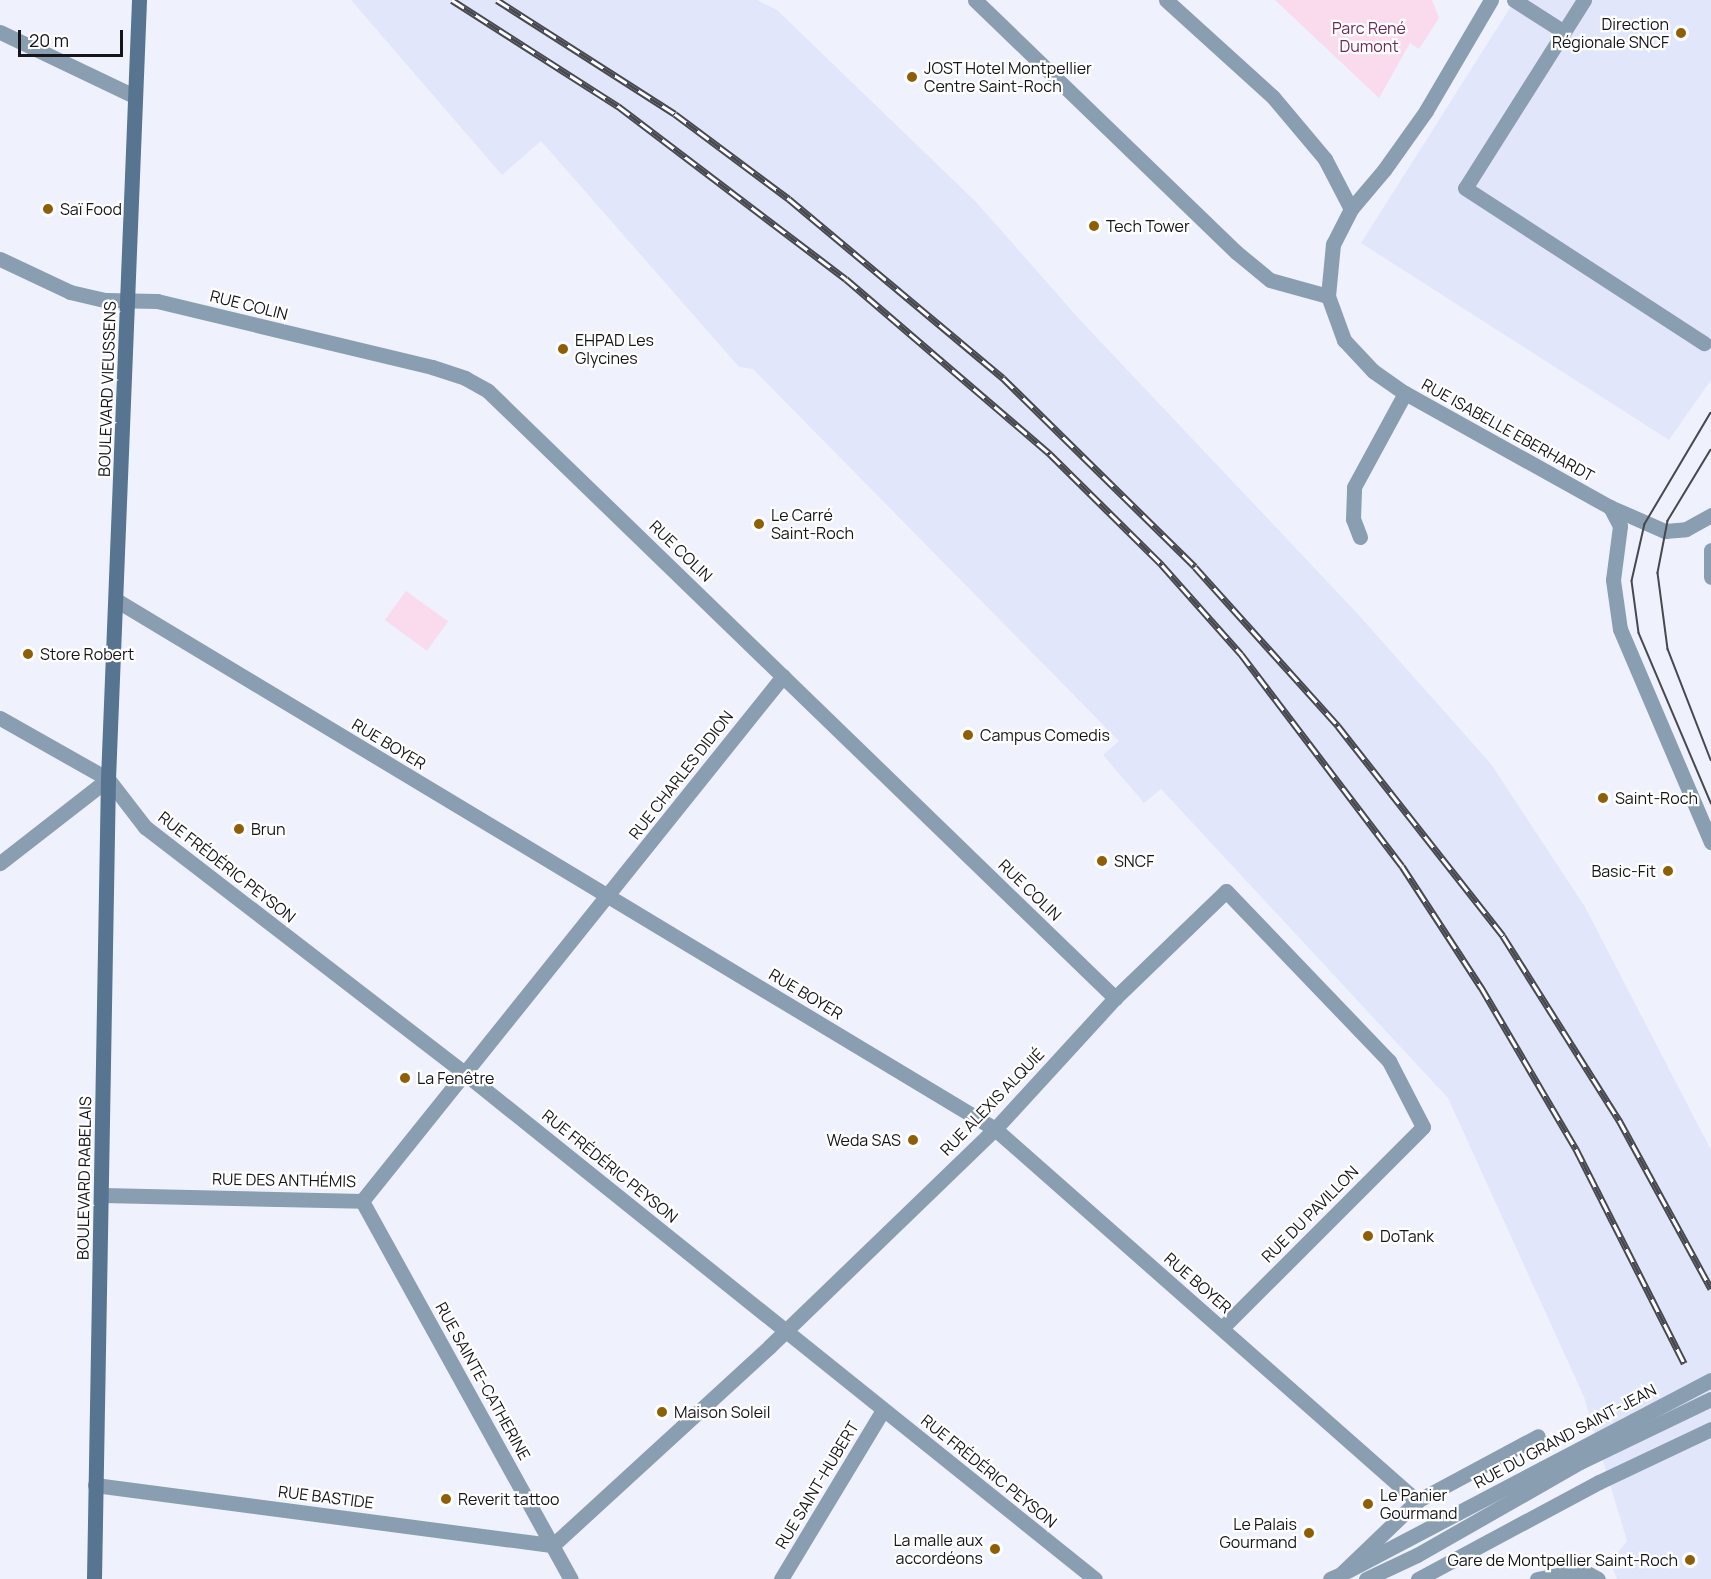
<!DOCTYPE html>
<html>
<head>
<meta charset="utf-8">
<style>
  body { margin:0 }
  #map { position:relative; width:1711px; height:1579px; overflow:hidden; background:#eff1fd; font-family:Manrope,sans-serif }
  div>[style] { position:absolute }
  .built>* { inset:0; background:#e2e6fb }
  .green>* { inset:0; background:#fadaed; transform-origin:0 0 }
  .service>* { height:15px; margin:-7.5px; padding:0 7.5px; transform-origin:7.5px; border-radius:7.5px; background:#899eb1 }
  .pedestrian>* { height:15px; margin:-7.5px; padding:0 7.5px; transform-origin:7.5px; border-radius:7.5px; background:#899eb1 }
  .minor>* { height:15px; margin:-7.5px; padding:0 7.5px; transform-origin:7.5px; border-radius:7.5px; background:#899eb1 }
  .tertiary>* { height:15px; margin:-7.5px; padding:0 7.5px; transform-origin:7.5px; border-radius:7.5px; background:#899eb1 }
  .secondary>* { height:15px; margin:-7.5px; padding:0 7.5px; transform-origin:7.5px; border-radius:7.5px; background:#577591 }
  .tram>* { height:1.5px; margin:-0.75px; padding:0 0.75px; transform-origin:0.75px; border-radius:0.75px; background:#48484f }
  .rail>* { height:7px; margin-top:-3.5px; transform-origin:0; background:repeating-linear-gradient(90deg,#fff 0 14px,#48484f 0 28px); box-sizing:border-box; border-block:2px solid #48484f }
  .dots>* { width:16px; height:16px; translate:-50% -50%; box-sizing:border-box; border:3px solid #fff; border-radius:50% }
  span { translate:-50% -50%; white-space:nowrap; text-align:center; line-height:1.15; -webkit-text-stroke:4.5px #fff; paint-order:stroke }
  .poi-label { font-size:16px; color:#15151a }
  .right { translate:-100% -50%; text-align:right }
  .left { translate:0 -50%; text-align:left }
  .park-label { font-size:16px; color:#6b2957 }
  .street-label { font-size:16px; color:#15151a }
  .scale { position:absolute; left:18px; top:30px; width:105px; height:27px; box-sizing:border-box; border:3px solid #15151a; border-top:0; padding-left:8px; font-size:18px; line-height:21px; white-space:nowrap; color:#15151a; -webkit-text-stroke:4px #fff; paint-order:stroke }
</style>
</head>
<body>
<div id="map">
  <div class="built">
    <i style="clip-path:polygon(351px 0,757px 0,777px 10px,976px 202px,1081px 321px,1356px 612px,1491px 764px,1585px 907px,1711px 1150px,1711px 1579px,1617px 1579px,1610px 1562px,1627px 1541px,1584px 1397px,1448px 1098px,1161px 789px,1144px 803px,1103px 755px,1119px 741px,753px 369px,739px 367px,541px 141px,502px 175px)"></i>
    <i style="clip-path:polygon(1515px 0,1711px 0,1711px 380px,1669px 440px,1361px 243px)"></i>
  </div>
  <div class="green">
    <i style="clip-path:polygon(1275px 0,1432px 0,1439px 18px,1419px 49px,1410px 43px,1379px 98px)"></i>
    <i style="left:406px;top:591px;width:52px;height:36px;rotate:36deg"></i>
  </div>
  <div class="service">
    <i style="left:1514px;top:0;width:59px;rotate:32.6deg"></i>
    <i style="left:1584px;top:0;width:222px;rotate:122.3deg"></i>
    <i style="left:1465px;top:188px;width:285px;rotate:33deg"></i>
    <i style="left:1360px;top:537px;width:19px;rotate:-111deg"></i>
    <i style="left:1353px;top:519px;width:32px;rotate:-88deg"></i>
    <i style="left:1354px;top:487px;width:107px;rotate:-61.5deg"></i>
    <i style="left:1417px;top:1501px;width:137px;rotate:-28.2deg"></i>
    <i style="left:1347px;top:1571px;width:411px;rotate:-27.7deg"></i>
    <i style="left:1366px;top:1579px;width:56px;rotate:-25.2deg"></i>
    <i style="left:1417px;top:1555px;width:188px;rotate:-29.7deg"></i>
    <i style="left:1580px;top:1462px;width:145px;rotate:-25.7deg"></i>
    <i style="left:1418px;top:1579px;width:205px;rotate:-28.2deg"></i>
    <i style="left:1599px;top:1482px;width:124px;rotate:-25.3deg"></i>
  </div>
  <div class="pedestrian">
    <i style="left:1166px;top:0;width:144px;rotate:42.2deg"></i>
    <i style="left:1273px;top:97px;width:81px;rotate:50deg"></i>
    <i style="left:1325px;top:159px;width:56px;rotate:62.5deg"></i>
    <i style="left:1610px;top:507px;width:21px;rotate:62deg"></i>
    <i style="left:1620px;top:526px;width:54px;rotate:97.4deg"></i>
    <i style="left:1613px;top:580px;width:49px;rotate:81.9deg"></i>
    <i style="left:1620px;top:629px;width:232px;rotate:66.9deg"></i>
  </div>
  <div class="minor">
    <i style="left:975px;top:0;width:363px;rotate:44deg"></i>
    <i style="left:1236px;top:252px;width:44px;rotate:39.5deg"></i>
    <i style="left:1270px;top:280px;width:60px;rotate:15.4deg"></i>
    <i style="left:1491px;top:0;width:129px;rotate:120.4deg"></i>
    <i style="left:1426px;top:111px;width:72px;rotate:125.4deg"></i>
    <i style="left:1384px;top:170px;width:51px;rotate:130.2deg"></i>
    <i style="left:1351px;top:209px;width:39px;rotate:117deg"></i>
    <i style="left:1333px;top:244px;width:52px;rotate:95.5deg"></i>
    <i style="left:1328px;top:296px;width:47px;rotate:70deg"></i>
    <i style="left:1344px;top:340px;width:42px;rotate:46.9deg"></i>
    <i style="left:1373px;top:371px;width:39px;rotate:35deg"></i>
    <i style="left:1405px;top:393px;width:235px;rotate:29.1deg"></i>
    <i style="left:1610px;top:507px;width:60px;rotate:23.6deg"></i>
    <i style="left:1665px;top:531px;width:21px;rotate:-5deg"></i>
    <i style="left:1686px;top:529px;width:29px;rotate:-29deg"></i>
    <i style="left:0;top:32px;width:148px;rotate:25.5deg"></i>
    <i style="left:0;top:259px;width:77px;rotate:25.2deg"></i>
    <i style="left:70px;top:292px;width:37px;rotate:13deg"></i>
    <i style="left:106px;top:300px;width:51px;rotate:1.1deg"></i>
    <i style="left:157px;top:301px;width:283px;rotate:13.5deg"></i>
    <i style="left:432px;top:367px;width:35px;rotate:18deg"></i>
    <i style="left:465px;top:378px;width:26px;rotate:29deg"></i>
    <i style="left:488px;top:391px;width:873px;rotate:44.07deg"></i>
    <i style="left:1711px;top:550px;width:27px;rotate:90deg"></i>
    <i style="left:116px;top:600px;width:1026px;rotate:31.04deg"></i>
    <i style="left:995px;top:1129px;width:563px;rotate:41.4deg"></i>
    <i style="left:1417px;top:1501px;width:105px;rotate:136.2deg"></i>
    <i style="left:1341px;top:1574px;width:12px;rotate:156deg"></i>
    <i style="left:0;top:718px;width:124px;rotate:29.5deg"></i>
    <i style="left:108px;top:779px;width:137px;rotate:142.1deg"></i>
    <i style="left:103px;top:1195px;width:259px;rotate:1.3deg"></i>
    <i style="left:362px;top:1201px;width:673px;rotate:-51.27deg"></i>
    <i style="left:362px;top:1201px;width:432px;rotate:61.1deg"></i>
    <i style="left:95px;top:1485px;width:462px;rotate:7.5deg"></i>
    <i style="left:553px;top:1545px;width:294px;rotate:-42.5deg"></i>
    <i style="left:770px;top:1346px;width:313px;rotate:-44deg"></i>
    <i style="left:995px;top:1129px;width:178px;rotate:-47.5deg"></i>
    <i style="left:1115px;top:998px;width:154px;rotate:-43.9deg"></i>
    <i style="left:1226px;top:891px;width:236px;rotate:46.2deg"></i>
    <i style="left:1389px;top:1061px;width:74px;rotate:62.7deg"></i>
    <i style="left:1423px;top:1127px;width:284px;rotate:135deg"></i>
    <i style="left:781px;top:1579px;width:197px;rotate:-58.9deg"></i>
    <i style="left:1537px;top:1579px;width:31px;rotate:-11deg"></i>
    <i style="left:1567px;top:1573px;width:22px;rotate:3deg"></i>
    <i style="left:1589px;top:1574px;width:10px;rotate:29deg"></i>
  </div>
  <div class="tertiary">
    <i style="left:108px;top:779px;width:61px;rotate:52.4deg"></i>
    <i style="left:145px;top:827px;width:401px;rotate:37.6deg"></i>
    <i style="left:463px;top:1072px;width:810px;rotate:38.74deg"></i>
  </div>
  <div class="secondary">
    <i style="left:94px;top:1579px;width:800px;rotate:-89deg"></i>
    <i style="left:108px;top:779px;width:780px;rotate:-87.72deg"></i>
  </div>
  <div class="tram">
    <i style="left:1711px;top:413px;width:129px;rotate:120.7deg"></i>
    <i style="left:1645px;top:524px;width:58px;rotate:102.8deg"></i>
    <i style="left:1632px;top:581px;width:52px;rotate:82.3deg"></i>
    <i style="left:1639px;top:633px;width:185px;rotate:67deg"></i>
    <i style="left:1711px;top:450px;width:83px;rotate:121.2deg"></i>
    <i style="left:1668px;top:521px;width:53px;rotate:100.9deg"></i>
    <i style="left:1658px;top:573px;width:77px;rotate:82.5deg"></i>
    <i style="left:1668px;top:649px;width:119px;rotate:68.8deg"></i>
  </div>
  <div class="rail">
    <i style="left:452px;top:0;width:197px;rotate:32.6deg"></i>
    <i style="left:618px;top:106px;width:286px;rotate:37.2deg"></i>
    <i style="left:846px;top:279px;width:269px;rotate:40.6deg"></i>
    <i style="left:1050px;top:454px;width:158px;rotate:44.7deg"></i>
    <i style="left:1162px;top:565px;width:119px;rotate:48.4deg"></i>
    <i style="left:1241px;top:654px;width:266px;rotate:52.8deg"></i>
    <i style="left:1402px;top:866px;width:145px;rotate:56.9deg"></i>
    <i style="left:1481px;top:987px;width:188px;rotate:59.6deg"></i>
    <i style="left:1576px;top:1149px;width:240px;rotate:63.2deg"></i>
    <i style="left:497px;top:0;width:211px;rotate:32.6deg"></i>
    <i style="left:675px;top:114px;width:142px;rotate:36.7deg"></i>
    <i style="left:789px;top:199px;width:279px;rotate:39.9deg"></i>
    <i style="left:1003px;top:378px;width:269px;rotate:44.5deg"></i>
    <i style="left:1195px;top:567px;width:214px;rotate:48deg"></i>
    <i style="left:1338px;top:726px;width:267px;rotate:51.8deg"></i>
    <i style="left:1503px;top:936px;width:218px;rotate:57.8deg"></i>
    <i style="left:1619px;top:1120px;width:192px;rotate:61.4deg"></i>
  </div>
  <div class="dots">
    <i style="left:1681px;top:33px;background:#8e5f07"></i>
    <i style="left:912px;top:77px;background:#8e5f07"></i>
    <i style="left:48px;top:209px;background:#8e5f07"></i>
    <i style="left:1094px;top:226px;background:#8e5f07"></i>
    <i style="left:563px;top:349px;background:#8e5f07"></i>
    <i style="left:759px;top:524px;background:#8e5f07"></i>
    <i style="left:28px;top:654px;background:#8e5f07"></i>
    <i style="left:968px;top:735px;background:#8e5f07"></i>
    <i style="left:1603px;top:798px;background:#8e5f07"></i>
    <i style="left:239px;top:829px;background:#8e5f07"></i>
    <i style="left:1102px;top:861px;background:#8e5f07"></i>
    <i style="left:1668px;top:871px;background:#8e5f07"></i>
    <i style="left:405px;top:1078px;background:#8e5f07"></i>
    <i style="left:913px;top:1140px;background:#8e5f07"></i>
    <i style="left:1368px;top:1236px;background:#8e5f07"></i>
    <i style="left:662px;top:1412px;background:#8e5f07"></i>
    <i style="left:446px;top:1499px;background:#8e5f07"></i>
    <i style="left:1368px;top:1504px;background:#8e5f07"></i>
    <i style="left:1309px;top:1533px;background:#8e5f07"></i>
    <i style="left:995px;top:1549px;background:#8e5f07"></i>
    <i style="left:1690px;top:1560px;background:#8e5f07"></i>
  </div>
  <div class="poi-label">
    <span class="right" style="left:1669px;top:33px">Direction<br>Régionale SNCF</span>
    <span class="left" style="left:924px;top:77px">JOST Hotel Montpellier<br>Centre Saint-Roch</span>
    <span class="left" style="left:60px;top:209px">Saï Food</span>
    <span class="left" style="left:1106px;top:226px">Tech Tower</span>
    <span class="left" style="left:575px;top:349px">EHPAD Les<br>Glycines</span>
    <span class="left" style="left:771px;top:524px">Le Carré<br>Saint-Roch</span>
    <span class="left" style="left:40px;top:654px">Store Robert</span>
    <span class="left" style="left:980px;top:735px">Campus Comedis</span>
    <span class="left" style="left:1615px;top:798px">Saint-Roch</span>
    <span class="left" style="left:251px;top:829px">Brun</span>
    <span class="left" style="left:1114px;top:861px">SNCF</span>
    <span class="right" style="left:1656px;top:871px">Basic-Fit</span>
    <span class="left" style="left:417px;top:1078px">La Fenêtre</span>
    <span class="right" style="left:901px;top:1140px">Weda SAS</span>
    <span class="left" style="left:1380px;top:1236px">DoTank</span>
    <span class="left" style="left:674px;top:1412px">Maison Soleil</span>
    <span class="left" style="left:1380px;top:1504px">Le Panier<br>Gourmand</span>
    <span class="left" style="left:458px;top:1499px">Reverit tattoo</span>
    <span class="right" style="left:1297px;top:1533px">Le Palais<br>Gourmand</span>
    <span class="right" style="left:983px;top:1549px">La malle aux<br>accordéons</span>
    <span class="right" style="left:1678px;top:1560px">Gare de Montpellier Saint-Roch</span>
  </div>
  <div class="park-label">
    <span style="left:1369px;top:37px">Parc René<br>Dumont</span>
  </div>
  <div class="street-label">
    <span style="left:249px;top:305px;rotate:14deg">RUE COLIN</span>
    <span style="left:107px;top:389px;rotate:-88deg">BOULEVARD VIEUSSENS</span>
    <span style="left:1508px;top:430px;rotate:29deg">RUE ISABELLE EBERHARDT</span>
    <span style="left:681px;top:551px;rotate:44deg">RUE COLIN</span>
    <span style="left:389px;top:744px;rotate:31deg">RUE BOYER</span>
    <span style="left:681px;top:775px;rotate:-52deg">RUE CHARLES DIDION</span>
    <span style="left:227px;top:867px;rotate:38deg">RUE FRÉDÉRIC PEYSON</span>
    <span style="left:1030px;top:890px;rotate:44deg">RUE COLIN</span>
    <span style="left:806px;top:994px;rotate:31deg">RUE BOYER</span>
    <span style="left:992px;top:1102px;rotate:-46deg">RUE ALEXIS ALQUIÉ</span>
    <span style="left:610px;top:1166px;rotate:39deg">RUE FRÉDÉRIC PEYSON</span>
    <span style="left:84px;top:1178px;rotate:-89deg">BOULEVARD RABELAIS</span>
    <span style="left:284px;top:1180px;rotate:1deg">RUE DES ANTHÉMIS</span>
    <span style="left:1310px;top:1214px;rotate:-45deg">RUE DU PAVILLON</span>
    <span style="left:1198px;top:1283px;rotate:41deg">RUE BOYER</span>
    <span style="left:483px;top:1381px;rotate:61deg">RUE SAINTE-CATHERINE</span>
    <span style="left:1565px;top:1436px;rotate:-28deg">RUE DU GRAND SAINT-JEAN</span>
    <span style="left:989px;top:1471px;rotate:39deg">RUE FRÉDÉRIC PEYSON</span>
    <span style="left:817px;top:1485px;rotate:-59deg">RUE SAINT-HUBERT</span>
    <span style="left:326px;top:1497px;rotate:7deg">RUE BASTIDE</span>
  </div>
  <div class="scale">20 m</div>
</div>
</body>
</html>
